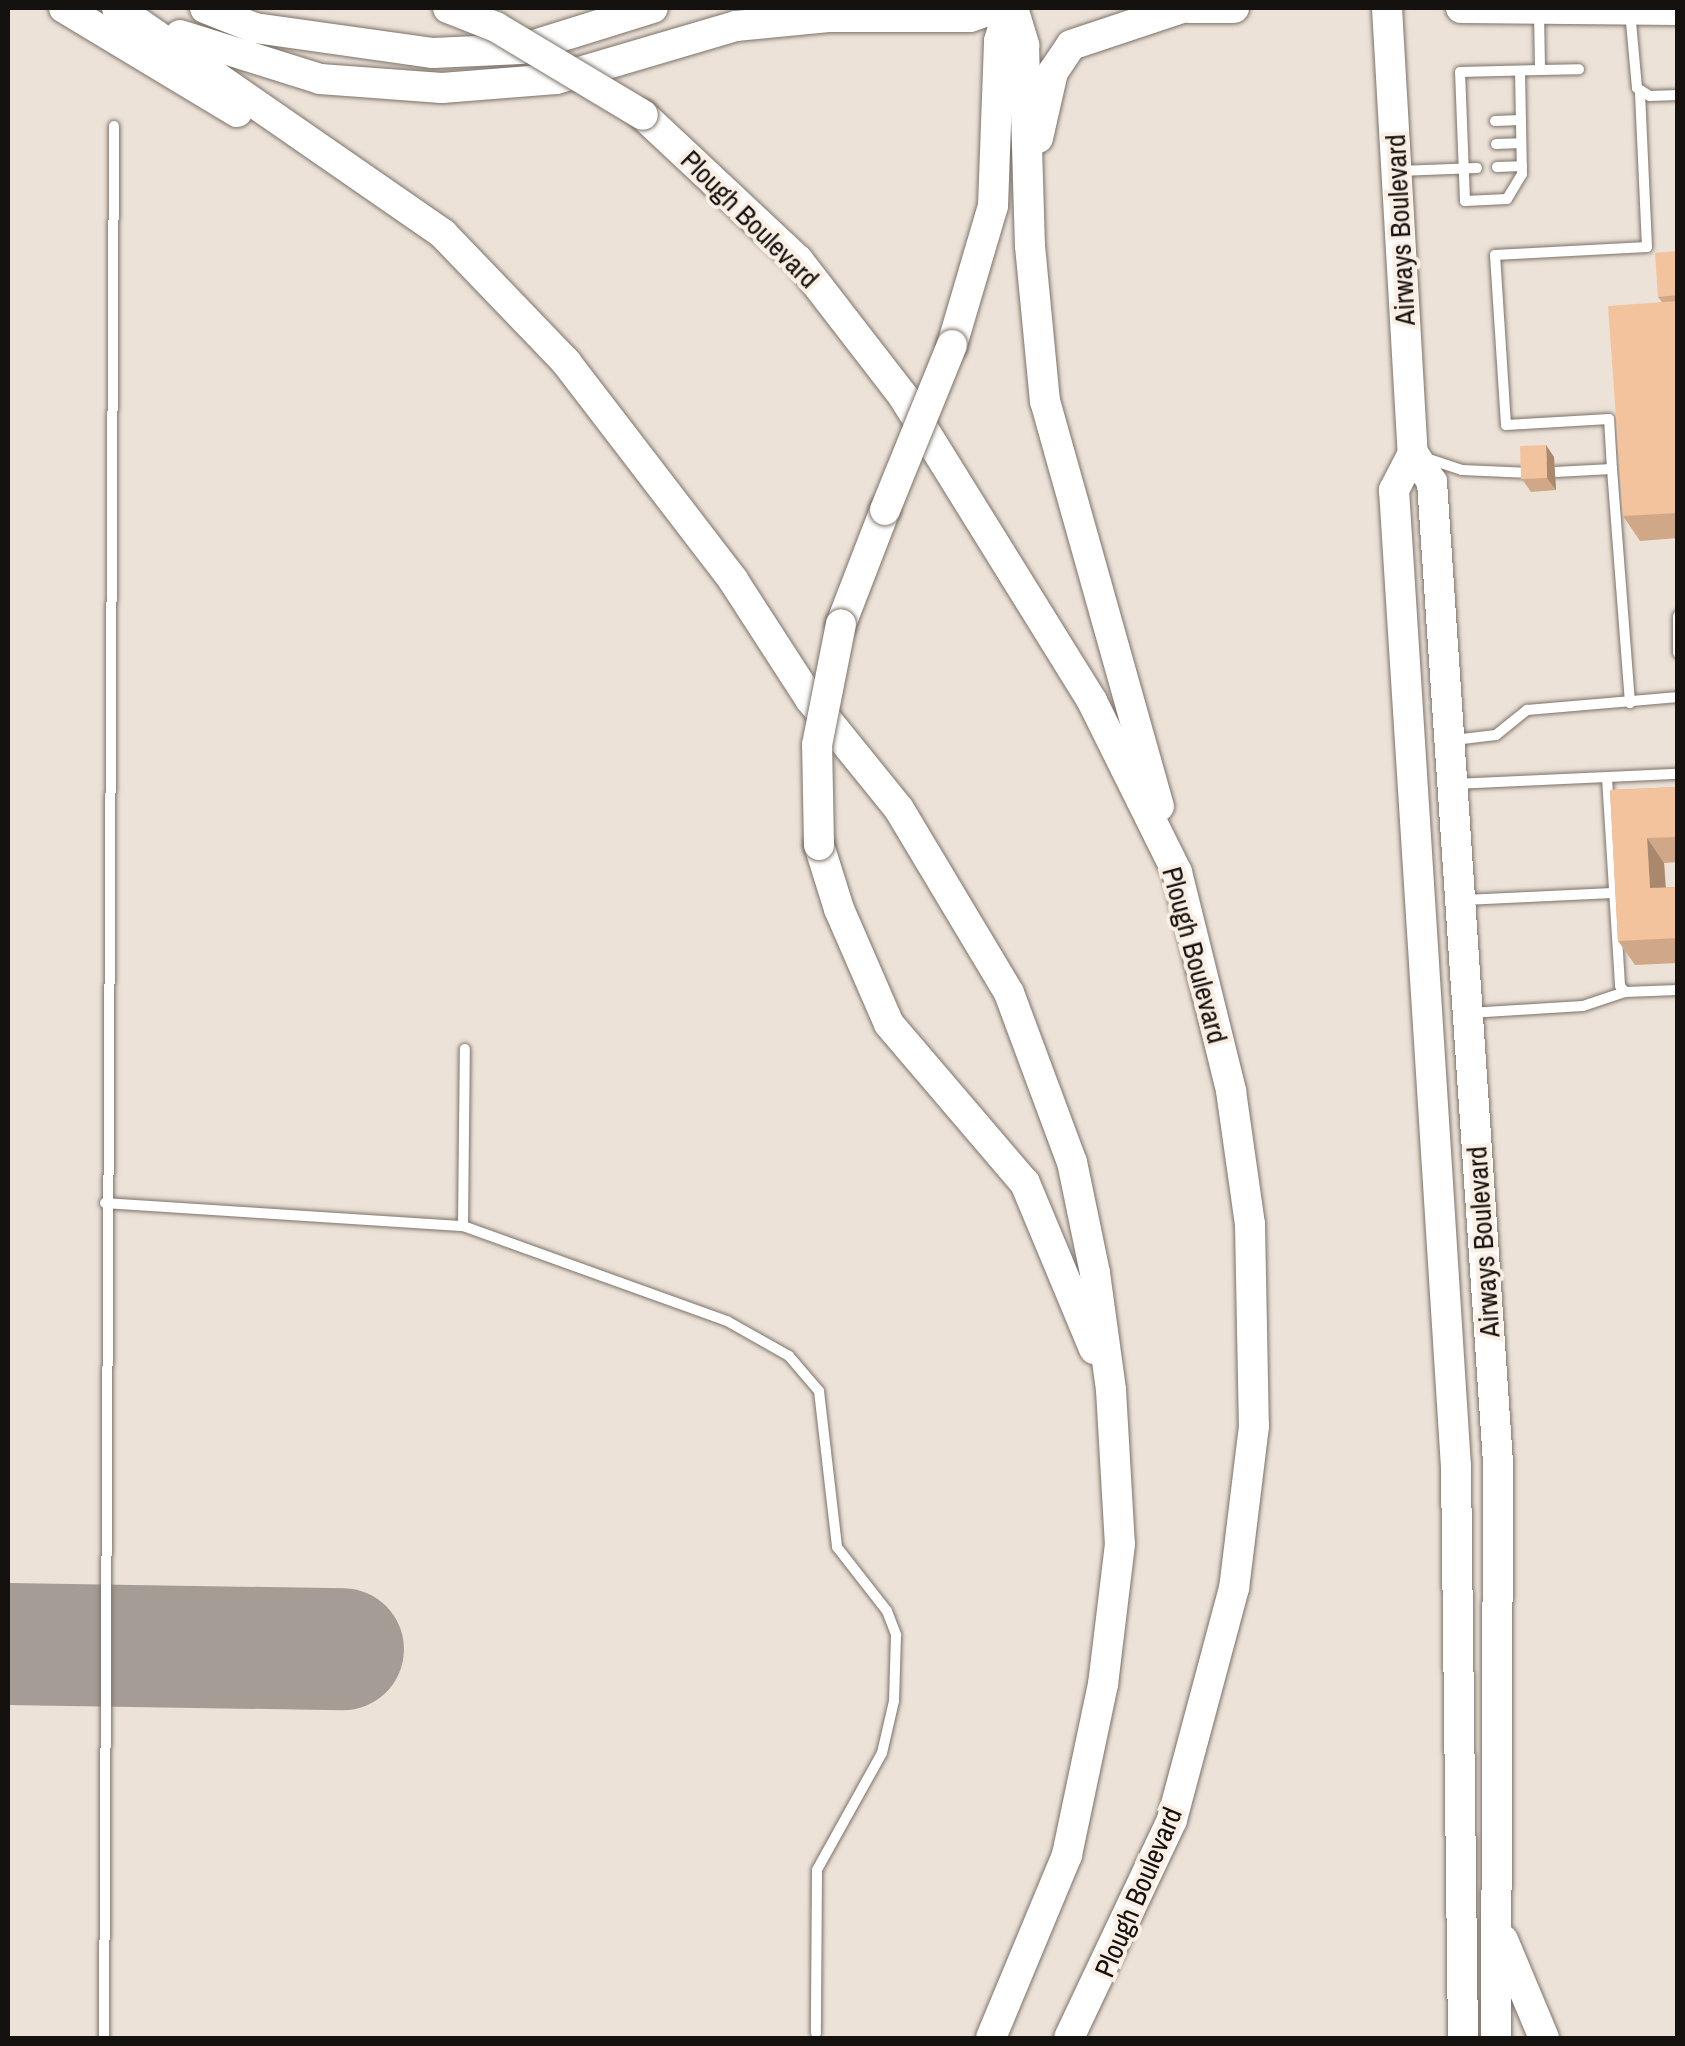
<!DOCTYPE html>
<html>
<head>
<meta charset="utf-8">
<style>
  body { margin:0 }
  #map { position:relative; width:1685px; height:2046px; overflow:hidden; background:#ece2d8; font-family:"Archivo Narrow",sans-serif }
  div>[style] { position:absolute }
  .runway>* { height:122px; margin:-61px; padding:0 61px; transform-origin:61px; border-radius:61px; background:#a49c95 }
  .roads { filter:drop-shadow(0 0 2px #7c7269) drop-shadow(0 0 2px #7c7269) }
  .lane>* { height:10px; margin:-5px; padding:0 5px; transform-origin:5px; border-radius:5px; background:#fff }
  .primary>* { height:30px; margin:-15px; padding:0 15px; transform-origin:15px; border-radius:15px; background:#fff }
  .bridges { filter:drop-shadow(0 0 2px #7c7269) drop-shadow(0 0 2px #7c7269) }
  .primary-bridge>* { height:30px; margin:-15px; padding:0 15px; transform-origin:15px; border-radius:15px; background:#fff }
  .wall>* { inset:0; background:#d1a887 }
  .shaded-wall>* { inset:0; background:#aa886e }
  .building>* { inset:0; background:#f3c39d; transform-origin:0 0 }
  span { translate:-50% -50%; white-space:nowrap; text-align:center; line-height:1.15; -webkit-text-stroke:8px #faefe5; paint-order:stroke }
  .street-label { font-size:28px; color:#15110e }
  .frame { position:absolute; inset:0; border:10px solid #15110e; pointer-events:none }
</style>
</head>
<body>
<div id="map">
  <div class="runway">
    <i style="left:8px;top:1644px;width:335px;rotate:0.9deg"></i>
  </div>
  <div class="roads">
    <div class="lane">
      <i style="left:1539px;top:11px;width:59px;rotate:89deg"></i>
      <i style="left:1630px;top:11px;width:77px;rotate:84.8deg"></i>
      <i style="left:1637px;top:88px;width:15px;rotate:32deg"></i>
      <i style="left:1650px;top:96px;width:28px;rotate:-2deg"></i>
      <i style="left:1520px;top:71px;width:103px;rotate:88.9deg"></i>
      <i style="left:1522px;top:174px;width:29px;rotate:121deg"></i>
      <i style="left:1507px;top:199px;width:42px;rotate:177.3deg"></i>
      <i style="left:1465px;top:201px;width:129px;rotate:-92.2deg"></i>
      <i style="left:1460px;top:72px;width:80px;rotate:-1.4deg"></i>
      <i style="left:1540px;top:70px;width:39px;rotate:-1deg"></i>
      <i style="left:1495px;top:121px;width:26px;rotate:-2deg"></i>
      <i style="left:1496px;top:144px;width:25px;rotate:-2deg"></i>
      <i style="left:1497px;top:167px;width:25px;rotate:-2deg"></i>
      <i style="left:1399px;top:171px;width:78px;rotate:-2.2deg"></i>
      <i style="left:1423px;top:457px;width:41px;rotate:18.4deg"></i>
      <i style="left:1462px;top:470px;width:68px;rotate:2.5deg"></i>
      <i style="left:1612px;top:469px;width:235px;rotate:85.6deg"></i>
      <i style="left:1555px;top:472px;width:57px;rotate:-3deg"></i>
      <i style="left:1612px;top:469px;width:50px;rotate:-93.4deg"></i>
      <i style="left:1609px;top:419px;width:103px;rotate:176.7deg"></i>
      <i style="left:1506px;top:425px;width:170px;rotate:-93.7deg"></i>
      <i style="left:1495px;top:255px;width:152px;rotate:-3deg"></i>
      <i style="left:1647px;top:247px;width:154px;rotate:-92.6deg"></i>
      <i style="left:1678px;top:616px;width:37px;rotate:90deg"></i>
      <i style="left:1454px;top:740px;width:42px;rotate:-6.8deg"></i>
      <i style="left:1496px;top:735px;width:40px;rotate:-39deg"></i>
      <i style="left:1527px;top:710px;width:152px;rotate:-4.9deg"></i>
      <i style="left:1607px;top:778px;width:208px;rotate:86.4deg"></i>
      <i style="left:1620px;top:986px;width:8px;rotate:50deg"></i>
      <i style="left:1625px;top:992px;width:53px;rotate:-2.2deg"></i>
      <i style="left:1454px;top:784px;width:224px;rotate:-2.6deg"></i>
      <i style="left:1464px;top:900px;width:149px;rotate:-2.7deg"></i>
      <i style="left:1469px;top:1013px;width:114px;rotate:-3.5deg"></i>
      <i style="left:1583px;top:1006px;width:44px;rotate:-18.4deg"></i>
      <i style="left:105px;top:1203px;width:359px;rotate:3.7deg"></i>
      <i style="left:463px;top:1226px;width:281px;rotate:19.8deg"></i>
      <i style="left:727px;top:1321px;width:71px;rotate:29.4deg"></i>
      <i style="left:789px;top:1356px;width:46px;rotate:49.4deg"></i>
      <i style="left:819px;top:1391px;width:157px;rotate:83.4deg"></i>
      <i style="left:837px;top:1547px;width:81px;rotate:52deg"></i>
      <i style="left:887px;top:1611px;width:26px;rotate:69deg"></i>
      <i style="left:896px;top:1635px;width:66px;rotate:91.7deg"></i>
      <i style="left:894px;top:1701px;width:53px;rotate:103deg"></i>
      <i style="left:882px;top:1753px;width:134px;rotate:119.1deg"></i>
      <i style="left:817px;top:1870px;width:163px;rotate:90.4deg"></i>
      <i style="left:463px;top:1226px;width:177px;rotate:-89.4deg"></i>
      <i style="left:104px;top:2038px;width:1912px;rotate:-89.7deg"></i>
    </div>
    <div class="primary">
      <i style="left:64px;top:8px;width:202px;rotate:31deg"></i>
      <i style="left:117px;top:8px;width:397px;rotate:34.7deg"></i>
      <i style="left:443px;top:234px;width:178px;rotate:46.1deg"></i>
      <i style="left:566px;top:362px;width:275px;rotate:52.5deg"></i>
      <i style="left:733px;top:580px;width:142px;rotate:57.1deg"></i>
      <i style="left:810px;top:699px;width:141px;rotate:51deg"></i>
      <i style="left:899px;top:809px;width:214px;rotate:59.1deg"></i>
      <i style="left:1009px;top:993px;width:180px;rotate:69.6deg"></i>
      <i style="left:1072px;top:1162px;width:113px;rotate:78.3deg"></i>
      <i style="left:1095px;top:1273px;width:118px;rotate:82.2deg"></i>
      <i style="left:1111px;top:1390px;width:154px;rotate:86.7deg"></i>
      <i style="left:1120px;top:1544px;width:141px;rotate:96.9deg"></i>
      <i style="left:1103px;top:1684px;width:175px;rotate:101.9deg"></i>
      <i style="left:1067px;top:1855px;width:198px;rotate:112.6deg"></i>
      <i style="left:205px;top:8px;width:54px;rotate:21.8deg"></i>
      <i style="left:255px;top:28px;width:180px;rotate:8deg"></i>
      <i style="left:433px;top:53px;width:88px;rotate:-2.6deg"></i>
      <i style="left:521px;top:49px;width:138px;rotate:-17.3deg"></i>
      <i style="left:1013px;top:8px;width:39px;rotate:73deg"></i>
      <i style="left:1024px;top:45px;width:201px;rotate:88.3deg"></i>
      <i style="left:1030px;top:246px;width:156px;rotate:84.5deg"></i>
      <i style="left:1045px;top:401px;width:421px;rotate:74.3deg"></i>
      <i style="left:1189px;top:8px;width:45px"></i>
      <i style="left:1387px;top:8px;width:446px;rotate:86.7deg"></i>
      <i style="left:1413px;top:453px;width:42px;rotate:117.2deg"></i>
      <i style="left:1394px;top:490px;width:978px;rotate:86.37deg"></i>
      <i style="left:1456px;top:1466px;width:572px;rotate:89.3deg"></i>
      <i style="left:1461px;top:8px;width:217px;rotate:0.5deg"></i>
      <i style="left:180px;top:35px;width:147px;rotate:17.4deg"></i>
      <i style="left:320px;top:79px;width:122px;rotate:4.2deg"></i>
      <i style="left:442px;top:88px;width:114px;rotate:-4.5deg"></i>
      <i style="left:556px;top:79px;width:188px;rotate:-16.4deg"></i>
      <i style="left:736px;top:26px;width:93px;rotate:-5.5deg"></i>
      <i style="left:829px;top:17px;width:141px"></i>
      <i style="left:970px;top:17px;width:28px;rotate:-19deg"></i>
      <i style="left:643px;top:115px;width:212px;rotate:43.1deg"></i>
      <i style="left:798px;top:260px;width:172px;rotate:52.3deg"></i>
      <i style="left:903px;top:396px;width:359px;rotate:58.2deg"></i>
      <i style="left:1092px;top:701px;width:191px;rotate:63.6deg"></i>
      <i style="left:1177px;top:872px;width:226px;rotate:76.1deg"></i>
      <i style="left:1231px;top:1091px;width:134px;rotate:81.9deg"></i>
      <i style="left:1250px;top:1224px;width:202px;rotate:88.9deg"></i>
      <i style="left:1254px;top:1426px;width:163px;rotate:97deg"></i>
      <i style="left:1234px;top:1588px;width:240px;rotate:105deg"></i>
      <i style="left:1172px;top:1820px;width:241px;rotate:115.3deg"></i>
      <i style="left:1038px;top:138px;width:68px;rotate:-77.2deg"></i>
      <i style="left:1053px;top:72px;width:32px;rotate:-56deg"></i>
      <i style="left:1071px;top:45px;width:117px;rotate:-18.4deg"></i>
      <i style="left:952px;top:345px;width:145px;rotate:-73.6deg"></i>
      <i style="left:993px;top:206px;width:165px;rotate:-87.9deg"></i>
      <i style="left:999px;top:41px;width:34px;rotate:-73deg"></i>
      <i style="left:1413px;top:453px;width:35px;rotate:57deg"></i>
      <i style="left:1432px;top:482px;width:984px;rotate:86.15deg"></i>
      <i style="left:1498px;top:1464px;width:574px;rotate:90.2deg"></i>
      <i style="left:841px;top:624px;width:122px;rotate:-68.9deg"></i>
      <i style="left:819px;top:845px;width:67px;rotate:72.6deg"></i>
      <i style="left:839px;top:909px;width:125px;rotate:66.5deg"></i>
      <i style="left:889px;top:1024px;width:209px;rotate:49.5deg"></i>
      <i style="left:1025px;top:1183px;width:180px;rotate:67.4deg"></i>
      <i style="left:1503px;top:1940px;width:106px;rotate:67.3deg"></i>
    </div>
  </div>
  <div class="bridges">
    <div class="primary-bridge">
      <i style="left:448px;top:8px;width:52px;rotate:21.6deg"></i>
      <i style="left:496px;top:27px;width:171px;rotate:30.9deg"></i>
      <i style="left:885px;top:510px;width:178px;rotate:-67.9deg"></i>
      <i style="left:819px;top:845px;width:100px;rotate:-91.1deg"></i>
      <i style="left:817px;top:745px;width:123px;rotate:-78.8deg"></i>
    </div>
  </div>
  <div class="wall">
    <i style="clip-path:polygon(1678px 251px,1678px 538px,1640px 541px,1623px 516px,1662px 302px,1658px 297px)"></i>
    <i style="clip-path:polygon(1554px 457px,1556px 490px,1531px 492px,1522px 479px)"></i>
    <i style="clip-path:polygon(1678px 787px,1678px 862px,1664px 863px,1666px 887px,1678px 887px,1678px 963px,1635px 965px,1618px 941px,1610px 790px)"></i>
  </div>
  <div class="shaded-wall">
    <i style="clip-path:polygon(1546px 445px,1554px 457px,1556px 490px,1547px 478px)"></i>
    <i style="clip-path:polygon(1647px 838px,1664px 863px,1667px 913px,1650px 888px)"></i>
  </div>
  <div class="building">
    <i style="clip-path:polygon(1678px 251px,1678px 295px,1658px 297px,1655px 253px)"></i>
    <i style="clip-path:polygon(1678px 301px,1678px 513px,1623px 516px,1608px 306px)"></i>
    <i style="left:1546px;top:445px;width:33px;height:26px;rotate:88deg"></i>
    <i style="clip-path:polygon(1678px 787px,1678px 837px,1647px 838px,1650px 888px,1678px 887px,1678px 938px,1618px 941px,1610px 790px)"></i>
  </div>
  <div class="street-label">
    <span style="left:750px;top:219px;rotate:45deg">Plough Boulevard</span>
    <span style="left:1400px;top:230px;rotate:-93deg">Airways Boulevard</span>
    <span style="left:1195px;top:955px;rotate:75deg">Plough Boulevard</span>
    <span style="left:1483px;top:1242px;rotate:-94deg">Airways Boulevard</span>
    <span style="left:1138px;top:1892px;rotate:-67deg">Plough Boulevard</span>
  </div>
  <div class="frame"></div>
</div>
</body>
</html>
